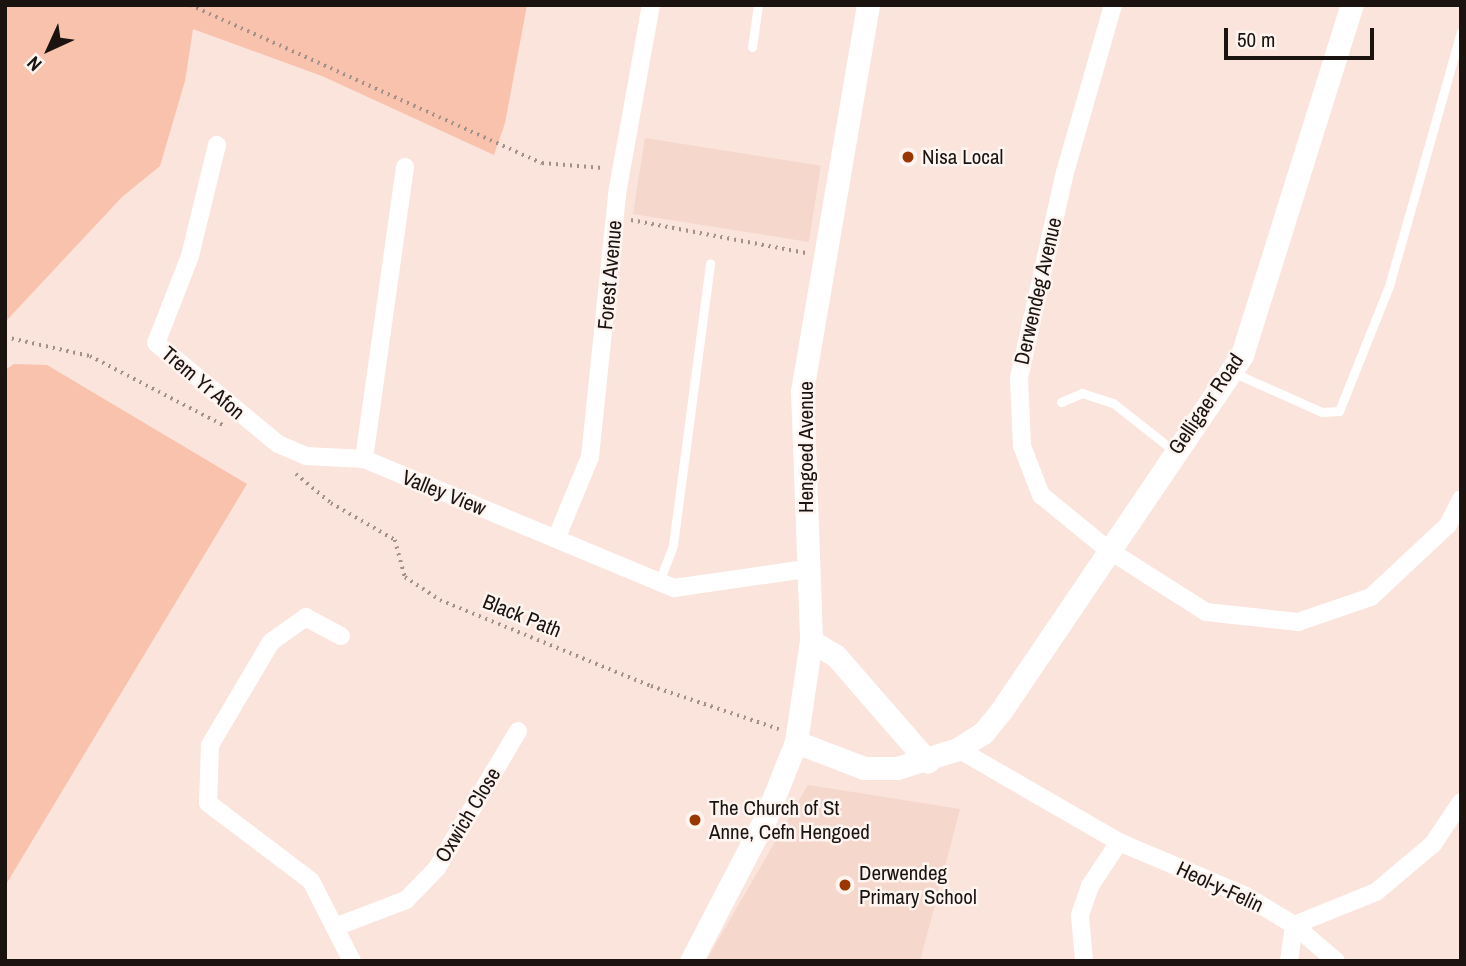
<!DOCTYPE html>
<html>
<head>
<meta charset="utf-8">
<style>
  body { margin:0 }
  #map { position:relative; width:1466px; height:966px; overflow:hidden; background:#fae4dc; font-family:"Archivo Narrow",sans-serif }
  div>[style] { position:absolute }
  .built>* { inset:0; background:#f5d7cc; transform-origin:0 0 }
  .green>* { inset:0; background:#f8c2ad }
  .path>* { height:3.5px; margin-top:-1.75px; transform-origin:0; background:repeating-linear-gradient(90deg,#a2918b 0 2px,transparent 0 7px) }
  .service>* { height:9px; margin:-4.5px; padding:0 4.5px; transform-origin:4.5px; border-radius:4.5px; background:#fff }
  .minor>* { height:18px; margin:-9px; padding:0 9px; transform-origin:9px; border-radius:9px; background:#fff }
  .tertiary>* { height:23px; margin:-11.5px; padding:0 11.5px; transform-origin:11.5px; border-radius:11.5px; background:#fff }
  .dots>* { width:19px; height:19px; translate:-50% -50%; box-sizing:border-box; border:4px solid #fef5f1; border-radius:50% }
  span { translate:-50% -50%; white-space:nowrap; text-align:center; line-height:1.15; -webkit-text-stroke:5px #fef5f1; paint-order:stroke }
  .poi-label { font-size:21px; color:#1a1310 }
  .left { translate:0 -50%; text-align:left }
  .street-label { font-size:21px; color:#1a1310 }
  .frame { position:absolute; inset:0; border:7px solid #1a1310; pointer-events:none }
  .north { position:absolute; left:14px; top:14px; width:70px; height:70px; -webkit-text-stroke:5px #fef5f1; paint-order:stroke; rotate:225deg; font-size:19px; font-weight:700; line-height:28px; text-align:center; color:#1a1310 }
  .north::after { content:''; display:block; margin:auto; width:24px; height:32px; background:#1a1310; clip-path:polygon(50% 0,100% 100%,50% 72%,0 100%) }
  .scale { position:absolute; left:1224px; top:28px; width:150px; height:32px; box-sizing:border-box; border:4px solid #1a1310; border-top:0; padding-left:9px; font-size:21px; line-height:24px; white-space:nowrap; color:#1a1310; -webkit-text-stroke:5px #fef5f1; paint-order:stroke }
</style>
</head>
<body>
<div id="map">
  <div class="built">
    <i style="left:645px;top:138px;width:178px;height:77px;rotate:9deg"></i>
    <i style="clip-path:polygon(808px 785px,960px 809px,920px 961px,706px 961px)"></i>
  </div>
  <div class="green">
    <i style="clip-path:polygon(5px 5px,527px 5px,505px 123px,494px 155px,322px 76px,193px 29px,185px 81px,160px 166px,122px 197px,7px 320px)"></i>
    <i style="clip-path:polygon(14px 364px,47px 365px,247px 484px,5px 886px,5px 370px)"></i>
  </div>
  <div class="path">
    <i style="left:190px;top:5px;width:386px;rotate:24.2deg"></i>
    <i style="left:542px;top:163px;width:61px;rotate:4.7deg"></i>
    <i style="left:631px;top:220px;width:178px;rotate:10.7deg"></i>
    <i style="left:5px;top:337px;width:87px;rotate:12.6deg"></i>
    <i style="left:90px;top:356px;width:152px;rotate:27.4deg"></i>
    <i style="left:296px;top:474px;width:45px;rotate:39.6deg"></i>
    <i style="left:331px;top:503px;width:74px;rotate:30deg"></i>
    <i style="left:395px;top:540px;width:38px;rotate:75deg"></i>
    <i style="left:405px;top:577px;width:42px;rotate:33.3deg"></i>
    <i style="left:440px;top:600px;width:228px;rotate:22.2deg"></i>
    <i style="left:651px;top:686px;width:135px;rotate:18.6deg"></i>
  </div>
  <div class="service">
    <i style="left:752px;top:47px;width:42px;rotate:-81.9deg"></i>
    <i style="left:1232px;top:372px;width:98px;rotate:24deg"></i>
    <i style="left:1322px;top:412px;width:17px;rotate:-3deg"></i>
    <i style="left:1339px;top:411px;width:135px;rotate:-68.2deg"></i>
    <i style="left:1389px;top:286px;width:264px;rotate:-74.2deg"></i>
    <i style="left:1061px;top:402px;width:23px;rotate:-23deg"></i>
    <i style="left:1082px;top:393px;width:33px;rotate:18deg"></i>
    <i style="left:1113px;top:403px;width:78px;rotate:38.2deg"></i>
    <i style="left:659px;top:582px;width:40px;rotate:-69deg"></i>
    <i style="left:673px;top:545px;width:284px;rotate:-82.5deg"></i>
  </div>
  <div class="minor">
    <i style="left:1113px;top:5px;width:174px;rotate:106deg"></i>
    <i style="left:1065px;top:172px;width:211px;rotate:102.6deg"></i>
    <i style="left:1019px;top:378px;width:68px;rotate:87.5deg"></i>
    <i style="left:1022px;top:446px;width:53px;rotate:68.8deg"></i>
    <i style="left:1041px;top:495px;width:85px;rotate:39.3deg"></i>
    <i style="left:1107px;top:549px;width:117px;rotate:32.5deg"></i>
    <i style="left:1206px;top:612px;width:93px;rotate:6.2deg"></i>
    <i style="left:1298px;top:622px;width:77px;rotate:-18.9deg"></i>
    <i style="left:1371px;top:597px;width:105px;rotate:-43.1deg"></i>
    <i style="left:1448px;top:525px;width:29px;rotate:-63deg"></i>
    <i style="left:217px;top:145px;width:114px;rotate:103.7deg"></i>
    <i style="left:190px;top:256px;width:93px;rotate:111.3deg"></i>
    <i style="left:156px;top:343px;width:158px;rotate:39.6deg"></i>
    <i style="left:278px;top:444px;width:30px;rotate:23deg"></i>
    <i style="left:306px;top:456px;width:58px;rotate:3deg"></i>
    <i style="left:405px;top:167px;width:295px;rotate:98deg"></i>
    <i style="left:364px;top:459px;width:336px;rotate:22.6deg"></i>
    <i style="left:674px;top:588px;width:133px;rotate:-8.2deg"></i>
    <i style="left:556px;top:539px;width:89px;rotate:-67.5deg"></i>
    <i style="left:590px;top:457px;width:270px;rotate:-84.1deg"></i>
    <i style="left:618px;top:188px;width:186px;rotate:-79.8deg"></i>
    <i style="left:341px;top:636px;width:40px;rotate:-152deg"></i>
    <i style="left:306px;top:617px;width:43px;rotate:144.5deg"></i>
    <i style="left:271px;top:642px;width:120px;rotate:120.6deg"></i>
    <i style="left:210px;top:745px;width:58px;rotate:92deg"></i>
    <i style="left:208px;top:803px;width:129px;rotate:37.1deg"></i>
    <i style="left:311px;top:881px;width:90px;rotate:62.9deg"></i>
    <i style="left:958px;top:749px;width:186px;rotate:30deg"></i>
    <i style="left:1119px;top:842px;width:138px;rotate:23deg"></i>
    <i style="left:1246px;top:896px;width:56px;rotate:31.1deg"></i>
    <i style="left:1294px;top:925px;width:88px;rotate:-21.9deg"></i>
    <i style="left:1376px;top:892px;width:75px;rotate:-40.1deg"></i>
    <i style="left:1433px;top:844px;width:50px;rotate:-56.3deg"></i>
    <i style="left:1294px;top:925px;width:55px;rotate:40.6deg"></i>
    <i style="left:335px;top:927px;width:76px;rotate:-20.8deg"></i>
    <i style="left:406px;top:900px;width:45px;rotate:-45.9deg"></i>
    <i style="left:437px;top:868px;width:159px;rotate:-59.4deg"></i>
    <i style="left:1084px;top:961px;width:46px;rotate:-95deg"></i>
    <i style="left:1080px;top:915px;width:31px;rotate:-71deg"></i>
    <i style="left:1090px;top:886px;width:53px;rotate:-56.6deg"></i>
    <i style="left:1289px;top:961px;width:36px;rotate:-82deg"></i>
  </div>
  <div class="tertiary">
    <i style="left:868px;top:5px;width:392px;rotate:99.7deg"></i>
    <i style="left:802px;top:391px;width:250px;rotate:87.9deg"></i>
    <i style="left:811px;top:641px;width:29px;rotate:31deg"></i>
    <i style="left:836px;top:656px;width:140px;rotate:49deg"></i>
    <i style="left:796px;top:742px;width:73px;rotate:20.9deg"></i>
    <i style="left:864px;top:768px;width:33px"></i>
    <i style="left:897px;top:768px;width:64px;rotate:-17.3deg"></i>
    <i style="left:958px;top:749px;width:30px;rotate:-33deg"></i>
    <i style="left:983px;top:733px;width:28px;rotate:-51deg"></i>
    <i style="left:1001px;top:711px;width:430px;rotate:-55.9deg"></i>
    <i style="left:1242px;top:355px;width:367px;rotate:-72.6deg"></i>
    <i style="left:691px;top:961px;width:162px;rotate:-62.5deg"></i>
    <i style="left:766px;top:817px;width:81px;rotate:-68.2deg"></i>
    <i style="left:796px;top:742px;width:102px;rotate:-81.6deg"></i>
  </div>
  <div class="dots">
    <i style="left:908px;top:157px;background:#9a3700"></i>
    <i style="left:695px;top:820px;background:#9a3700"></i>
    <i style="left:845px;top:885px;background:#9a3700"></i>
  </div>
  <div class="poi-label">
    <span class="left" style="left:922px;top:157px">Nisa Local</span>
    <span class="left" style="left:709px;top:820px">The Church of St<br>Anne, Cefn Hengoed</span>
    <span class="left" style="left:859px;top:885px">Derwendeg<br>Primary School</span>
  </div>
  <div class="street-label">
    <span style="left:610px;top:275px;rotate:-85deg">Forest Avenue</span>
    <span style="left:1038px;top:291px;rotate:-77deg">Derwendeg Avenue</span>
    <span style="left:203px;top:383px;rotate:40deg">Trem Yr Afon</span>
    <span style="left:1206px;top:404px;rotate:-56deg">Gelligaer Road</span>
    <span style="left:806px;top:447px;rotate:-90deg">Hengoed Avenue</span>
    <span style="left:444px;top:493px;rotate:22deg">Valley View</span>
    <span style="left:522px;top:616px;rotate:22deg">Black Path</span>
    <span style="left:468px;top:815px;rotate:-59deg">Oxwich Close</span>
    <span style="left:1220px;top:887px;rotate:25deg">Heol-y-Felin</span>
  </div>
  <div class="frame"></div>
  <div class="north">N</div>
  <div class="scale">50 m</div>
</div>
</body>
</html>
